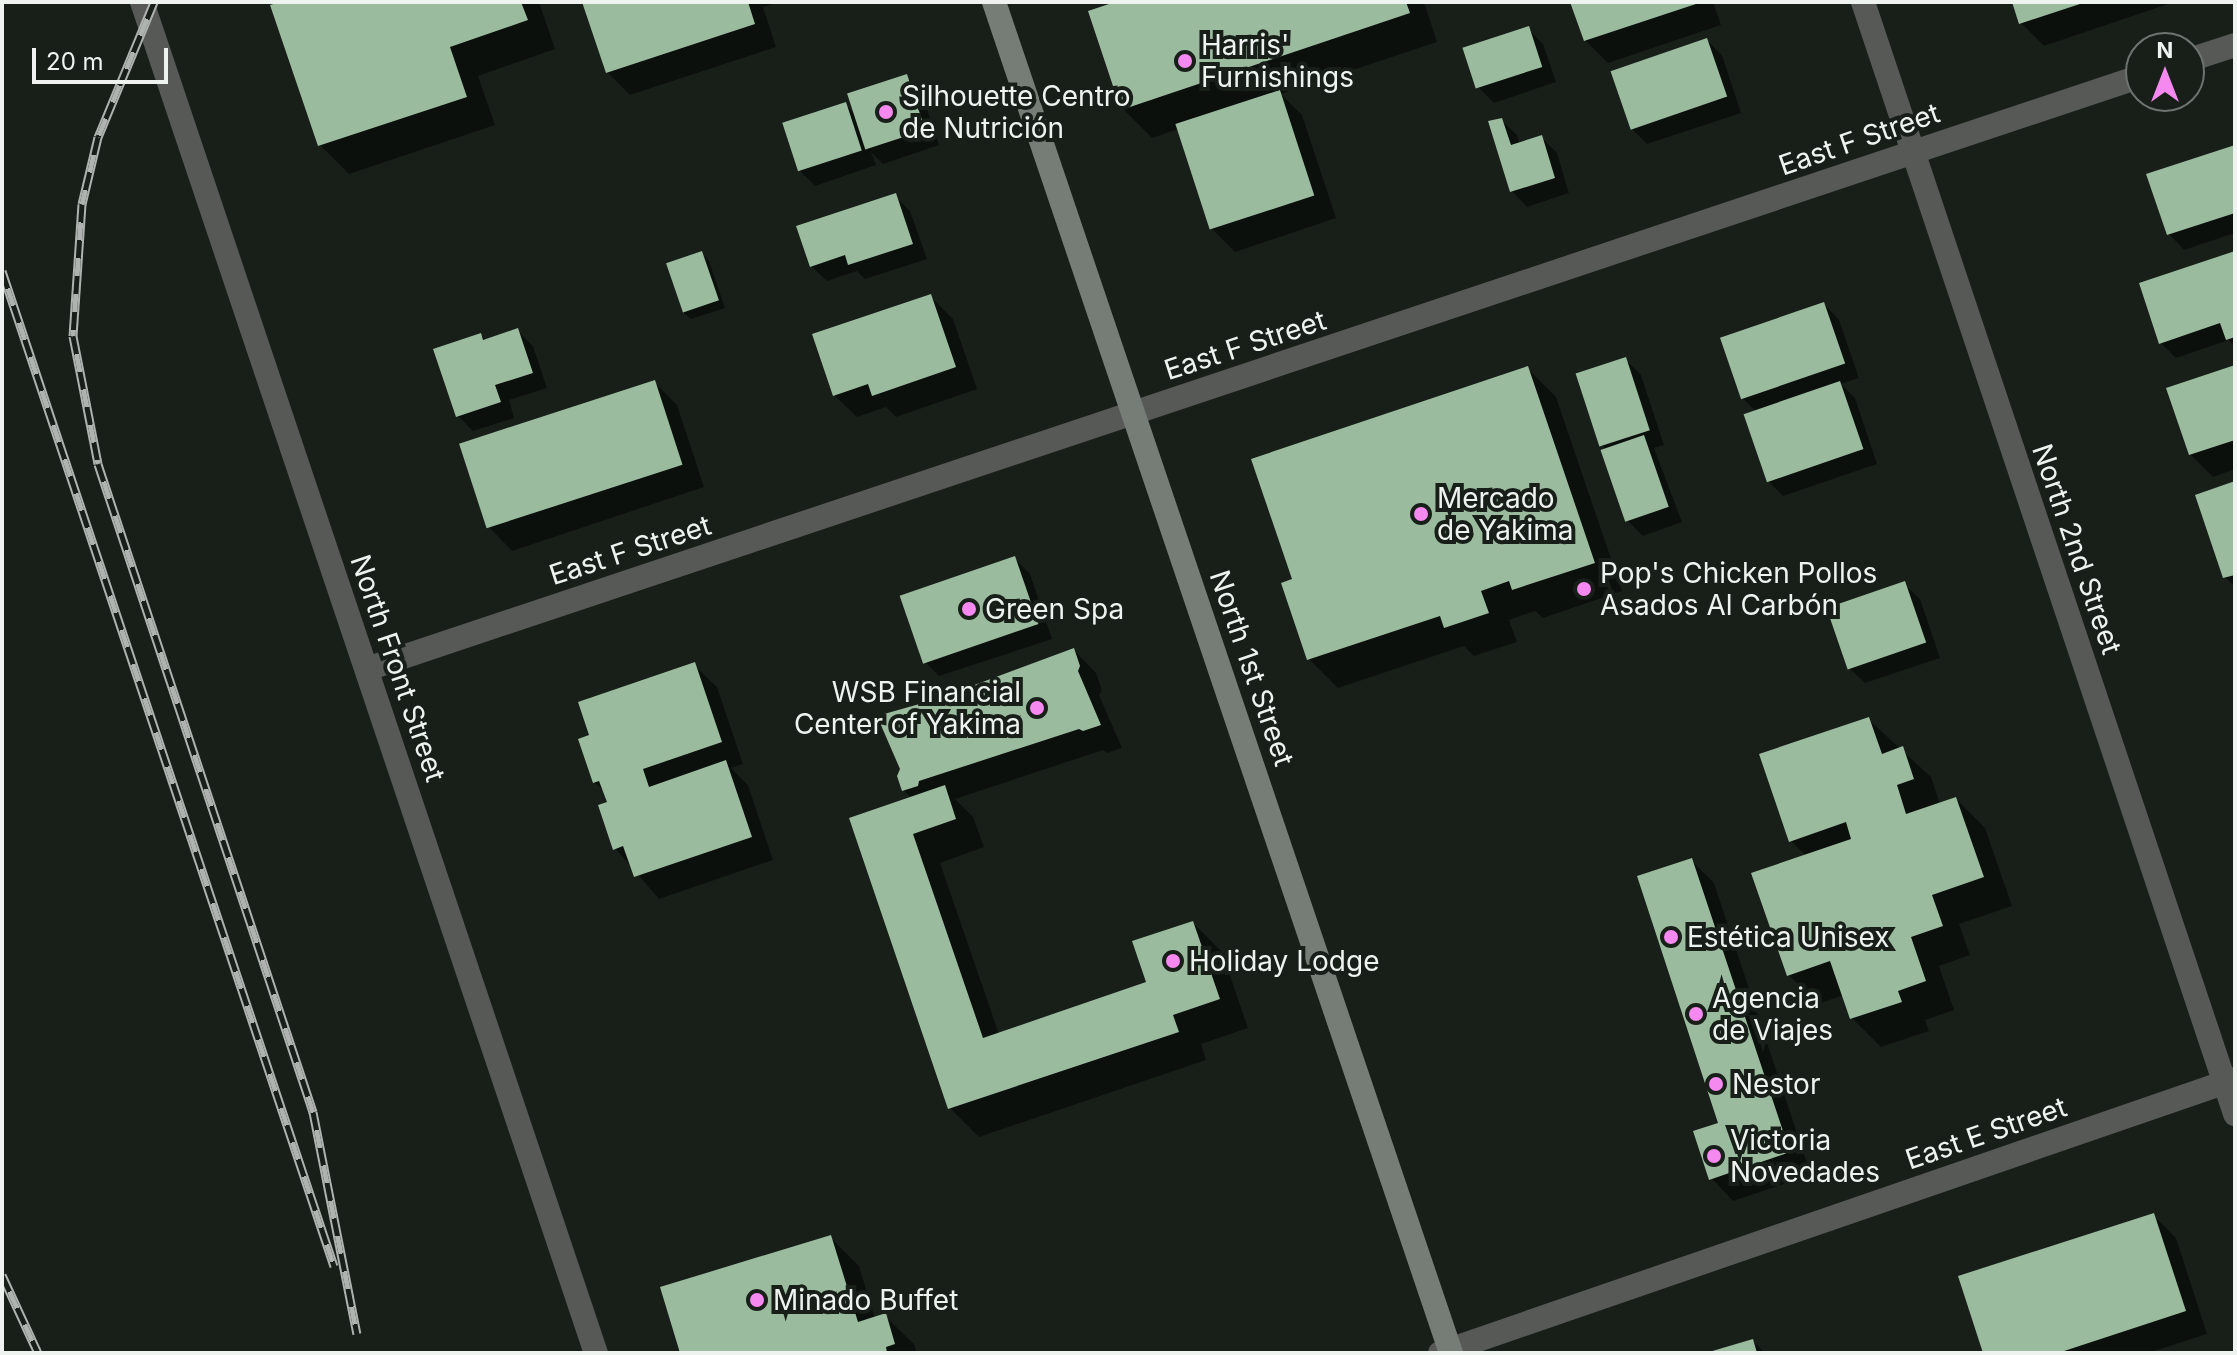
<!DOCTYPE html>
<html>
<head>
<meta charset="utf-8">
<style>
  body { margin:0 }
  #map { position:relative; width:2237px; height:1355px; overflow:hidden; background:#181f19; font-family:Inter,sans-serif }
  div>[style] { position:absolute }
  .shadow>* { inset:0; background:#0007 }
  .building>* { inset:0; background:#9bbb9f; transform-origin:0 0 }
  .street>* { height:24px; margin:-12px; padding:0 12px; transform-origin:12px; border-radius:12px; background:#565956 }
  .secondary>* { height:24px; margin:-12px; padding:0 12px; transform-origin:12px; border-radius:12px; background:#767c76 }
  .rail>* { height:9px; margin-top:-4.5px; transform-origin:0; background:repeating-linear-gradient(90deg,#181f19 0 18px,#aeb3af 0 36px); box-sizing:border-box; border-block:2px solid #aeb3af }
  .dots>* { width:22px; height:22px; translate:-50% -50%; box-sizing:border-box; border:4px solid #181f19; border-radius:50% }
  span { translate:-50% -50%; white-space:nowrap; text-align:center; line-height:1.15; -webkit-text-stroke:8px #181f19; paint-order:stroke }
  .poi-label { font-size:28px; color:#eef3ef }
  .left { translate:0 -50%; text-align:left }
  .right { translate:-100% -50%; text-align:right }
  .street-label { font-size:28px; color:#eef3ef }
  .frame { position:absolute; inset:0; border:4px solid #eef3ef; pointer-events:none }
  .north { position:absolute; left:2125px; top:32px; width:80px; height:80px; box-sizing:border-box; background:#181f19; border:2px solid #6e746f; border-radius:50%; rotate:0deg; font-size:22px; font-weight:700; line-height:32px; text-align:center; color:#eef3ef }
  .north::after { content:''; display:block; margin:auto; width:28px; height:36px; background:#f589ef; clip-path:polygon(50% 0,100% 100%,50% 72%,0 100%) }
  .scale { position:absolute; left:32px; top:48px; width:136px; height:36px; box-sizing:border-box; border:4px solid #eef3ef; border-top:0; padding-left:10px; font-size:24px; line-height:28px; white-space:nowrap; color:#eef3ef; -webkit-text-stroke:6px #181f19; paint-order:stroke }
</style>
</head>
<body>
<div id="map">
  <div class="shadow">
    <i style="clip-path:polygon(286px 2px,539px 2px,555px 49px,478px 76px,495px 125px,349px 174px,320px 145px)"></i>
    <i style="clip-path:polygon(584px 2px,779px 2px,763px 7px,776px 47px,630px 95px,607px 72px)"></i>
    <i style="clip-path:polygon(1121px 2px,1424px 2px,1437px 42px,1281px 94px,1302px 115px,1336px 218px,1235px 252px,1212px 229px,1179px 129px,1152px 138px,1123px 109px)"></i>
    <i style="clip-path:polygon(1572px 2px,1713px 2px,1721px 25px,1608px 63px,1585px 40px)"></i>
    <i style="clip-path:polygon(2014px 2px,2174px 2px,2044px 46px,2021px 23px)"></i>
    <i style="clip-path:polygon(1528px 29px,1543px 44px,1556px 82px,1494px 103px,1479px 88px)"></i>
    <i style="clip-path:polygon(1707px 40px,1722px 55px,1741px 113px,1647px 144px,1632px 129px)"></i>
    <i style="clip-path:polygon(906px 76px,921px 91px,939px 145px,883px 164px,871px 152px,876px 165px,815px 186px,799px 170px,845px 104px,857px 116px)"></i>
    <i style="clip-path:polygon(1501px 120px,1517px 135px,1520px 144px,1541px 137px,1557px 153px,1569px 193px,1527px 207px,1512px 191px,1491px 123px)"></i>
    <i style="clip-path:polygon(2235px 147px,2235px 233px,2184px 250px,2169px 234px,2149px 176px)"></i>
    <i style="clip-path:polygon(895px 196px,910px 211px,927px 259px,865px 279px,857px 271px,827px 281px,811px 266px)"></i>
    <i style="clip-path:polygon(2235px 253px,2235px 347px,2229px 340px,2176px 358px,2161px 343px)"></i>
    <i style="clip-path:polygon(702px 254px,709px 261px,725px 308px,691px 319px,683px 312px)"></i>
    <i style="clip-path:polygon(930px 296px,953px 319px,977px 389px,896px 417px,886px 407px,857px 417px,834px 395px)"></i>
    <i style="clip-path:polygon(1824px 304px,1839px 320px,1859px 378px,1841px 384px,1855px 398px,1877px 464px,1783px 496px,1768px 481px,1756px 411px,1742px 398px)"></i>
    <i style="clip-path:polygon(518px 331px,533px 346px,547px 388px,509px 400px,514px 418px,473px 431px,458px 416px,481px 335px,486px 341px)"></i>
    <i style="clip-path:polygon(1625px 359px,1641px 375px,1664px 445px,1654px 448px,1682px 522px,1643px 536px,1628px 521px,1606px 450px,1602px 445px)"></i>
    <i style="clip-path:polygon(2235px 367px,2235px 469px,2213px 477px,2190px 454px)"></i>
    <i style="clip-path:polygon(1527px 368px,1556px 397px,1622px 591px,1543px 618px,1535px 611px,1509px 620px,1517px 642px,1474px 656px,1464px 646px,1338px 688px,1309px 659px,1294px 580px)"></i>
    <i style="clip-path:polygon(654px 382px,677px 405px,704px 487px,512px 551px,490px 528px)"></i>
    <i style="clip-path:polygon(2235px 483px,2235px 587px,2225px 577px)"></i>
    <i style="clip-path:polygon(1015px 559px,1030px 574px,1052px 639px,939px 676px,924px 661px)"></i>
    <i style="clip-path:polygon(1904px 584px,1920px 599px,1940px 658px,1865px 683px,1849px 668px)"></i>
    <i style="clip-path:polygon(1074px 650px,1096px 673px,1102px 690px,1099px 695px,1122px 748px,1107px 753px,1103px 750px,955px 799px,973px 817px,984px 847px,940px 863px,999px 1034px,1148px 983px,1193px 923px,1222px 952px,1248px 1028px,1201px 1044px,1206px 1060px,979px 1137px,950px 1108px,852px 819px,912px 799px,904px 790px,953px 695px)"></i>
    <i style="clip-path:polygon(694px 665px,717px 687px,743px 764px,731px 768px,748px 785px,773px 860px,659px 899px,615px 848px,609px 803px,606px 793px,594px 782px,592px 737px)"></i>
    <i style="clip-path:polygon(1868px 719px,1931px 777px,1940px 804px,1956px 799px,1985px 828px,2012px 906px,1959px 924px,1970px 955px,1939px 966px,1954px 1010px,1925px 1020px,1929px 1031px,1881px 1047px,1852px 1018px,1844px 995px,1818px 1004px,1789px 975px,1754px 874px,1806px 856px,1791px 841px)"></i>
    <i style="clip-path:polygon(1691px 860px,1714px 883px,1811px 1175px,1733px 1201px,1711px 1178px,1721px 1124px)"></i>
    <i style="clip-path:polygon(2153px 1215px,2176px 1238px,2207px 1334px,2148px 1353px,1985px 1353px)"></i>
    <i style="clip-path:polygon(830px 1237px,859px 1266px,875px 1319px,885px 1316px,914px 1344px,917px 1353px,682px 1353px)"></i>
    <i style="clip-path:polygon(1753px 1341px,1765px 1353px,1713px 1353px)"></i>
  </div>
  <div class="building">
    <i style="clip-path:polygon(280px 2px,521px 2px,528px 20px,450px 47px,467px 97px,318px 146px,270px 5px)"></i>
    <i style="clip-path:polygon(582px 2px,748px 2px,755px 24px,606px 73px)"></i>
    <i style="clip-path:polygon(1115px 2px,1406px 2px,1410px 13px,1121px 110px,1088px 11px)"></i>
    <i style="clip-path:polygon(1570px 2px,1698px 2px,1699px 3px,1584px 41px)"></i>
    <i style="clip-path:polygon(2012px 2px,2083px 2px,2083px 3px,2019px 24px)"></i>
    <i style="left:1529px;top:26px;width:43px;height:70px;rotate:72deg"></i>
    <i style="left:1707px;top:38px;width:62px;height:102px;rotate:71deg"></i>
    <i style="left:907px;top:74px;width:59px;height:63px;rotate:72deg"></i>
    <i style="left:1280px;top:90px;width:111px;height:110px;rotate:72deg"></i>
    <i style="left:846px;top:102px;width:51px;height:67px;rotate:72deg"></i>
    <i style="clip-path:polygon(1502px 118px,1511px 145px,1542px 135px,1555px 178px,1510px 192px,1488px 121px)"></i>
    <i style="clip-path:polygon(2235px 145px,2235px 213px,2167px 235px,2146px 174px)"></i>
    <i style="clip-path:polygon(896px 193px,913px 244px,848px 265px,845px 255px,810px 267px,796px 226px)"></i>
    <i style="left:702px;top:251px;width:52px;height:38px;rotate:71deg"></i>
    <i style="clip-path:polygon(2235px 251px,2235px 337px,2226px 340px,2220px 323px,2159px 344px,2139px 283px)"></i>
    <i style="clip-path:polygon(931px 294px,956px 367px,872px 396px,868px 384px,833px 396px,812px 334px)"></i>
    <i style="left:1824px;top:302px;width:65px;height:110px;rotate:71deg"></i>
    <i style="clip-path:polygon(518px 328px,533px 373px,495px 385px,501px 402px,456px 417px,433px 349px,481px 333px,483px 340px)"></i>
    <i style="left:1626px;top:357px;width:77px;height:53px;rotate:72deg"></i>
    <i style="clip-path:polygon(2235px 365px,2235px 440px,2189px 455px,2166px 388px)"></i>
    <i style="clip-path:polygon(1528px 366px,1595px 563px,1512px 590px,1509px 581px,1481px 591px,1489px 613px,1444px 628px,1440px 616px,1307px 660px,1281px 583px,1292px 579px,1251px 459px)"></i>
    <i style="left:655px;top:380px;width:89px;height:206px;rotate:72deg"></i>
    <i style="left:1840px;top:381px;width:72px;height:102px;rotate:71deg"></i>
    <i style="left:1644px;top:435px;width:76px;height:46px;rotate:71deg"></i>
    <i style="clip-path:polygon(2235px 481px,2235px 575px,2223px 578px,2195px 495px)"></i>
    <i style="left:1015px;top:556px;width:72px;height:122px;rotate:71deg"></i>
    <i style="left:1905px;top:581px;width:65px;height:83px;rotate:71deg"></i>
    <i style="clip-path:polygon(1074px 648px,1080px 666px,1078px 671px,1101px 725px,1083px 731px,1079px 729px,919px 781px,918px 786px,902px 791px,897px 776px,900px 769px,877px 716px,930px 701px,932px 696px,948px 691px,953px 693px)"></i>
    <i style="clip-path:polygon(695px 662px,722px 742px,643px 769px,649px 787px,726px 760px,752px 837px,634px 877px,623px 846px,613px 850px,598px 805px,607px 802px,599px 781px,593px 783px,578px 739px,589px 735px,578px 702px)"></i>
    <i style="clip-path:polygon(1869px 717px,1882px 754px,1903px 746px,1914px 779px,1897px 785px,1906px 814px,1956px 797px,1984px 877px,1932px 895px,1943px 926px,1911px 937px,1926px 981px,1898px 991px,1902px 1002px,1850px 1019px,1830px 961px,1787px 976px,1751px 873px,1851px 839px,1846px 822px,1789px 842px,1759px 754px)"></i>
    <i style="clip-path:polygon(945px 785px,956px 819px,913px 834px,983px 1038px,1146px 982px,1132px 941px,1193px 921px,1220px 999px,1173px 1015px,1179px 1032px,948px 1109px,849px 818px)"></i>
    <i style="clip-path:polygon(1692px 858px,1790px 1152px,1709px 1180px,1693px 1131px,1718px 1123px,1637px 876px)"></i>
    <i style="clip-path:polygon(2154px 1213px,2186px 1311px,2058px 1353px,1983px 1353px,1958px 1276px)"></i>
    <i style="clip-path:polygon(831px 1235px,858px 1322px,886px 1313px,895px 1344px,886px 1347px,887px 1353px,680px 1353px,660px 1287px)"></i>
    <i style="clip-path:polygon(1753px 1339px,1757px 1353px,1709px 1353px,1709px 1352px)"></i>
  </div>
  <div class="street">
    <i style="left:142px;top:2px;width:1425px;rotate:71.43deg"></i>
    <i style="left:1863px;top:2px;width:1173px;rotate:71.5deg"></i>
    <i style="left:2189px;top:60px;width:48px;rotate:-18.1deg"></i>
    <i style="left:367px;top:669px;width:1870px;rotate:-18.48deg"></i>
    <i style="left:1440px;top:1353px;width:841px;rotate:-19.02deg"></i>
  </div>
  <div class="secondary">
    <i style="left:994px;top:2px;width:1426px;rotate:71.31deg"></i>
  </div>
  <div class="rail">
    <i style="left:154px;top:2px;width:146px;rotate:112.5deg"></i>
    <i style="left:98px;top:137px;width:69px;rotate:103.4deg"></i>
    <i style="left:82px;top:204px;width:132px;rotate:93.9deg"></i>
    <i style="left:73px;top:336px;width:130px;rotate:78.9deg"></i>
    <i style="left:98px;top:464px;width:683px;rotate:71.64deg"></i>
    <i style="left:313px;top:1112px;width:226px;rotate:78.8deg"></i>
    <i style="left:2px;top:271px;width:1049px;rotate:71.55deg"></i>
    <i style="left:2px;top:1275px;width:86px;rotate:65.2deg"></i>
  </div>
  <div class="dots">
    <i style="left:1185px;top:61px;background:#f589ef"></i>
    <i style="left:886px;top:112px;background:#f589ef"></i>
    <i style="left:1421px;top:514px;background:#f589ef"></i>
    <i style="left:1584px;top:589px;background:#f589ef"></i>
    <i style="left:969px;top:609px;background:#f589ef"></i>
    <i style="left:1037px;top:708px;background:#f589ef"></i>
    <i style="left:1671px;top:937px;background:#f589ef"></i>
    <i style="left:1173px;top:961px;background:#f589ef"></i>
    <i style="left:1696px;top:1014px;background:#f589ef"></i>
    <i style="left:1716px;top:1084px;background:#f589ef"></i>
    <i style="left:1714px;top:1156px;background:#f589ef"></i>
    <i style="left:757px;top:1300px;background:#f589ef"></i>
  </div>
  <div class="poi-label">
    <span class="left" style="left:1201px;top:61px">Harris'<br>Furnishings</span>
    <span class="left" style="left:902px;top:112px">Silhouette Centro<br>de Nutrición</span>
    <span class="left" style="left:1437px;top:514px">Mercado<br>de Yakima</span>
    <span class="left" style="left:1600px;top:589px">Pop's Chicken Pollos<br>Asados Al Carbón</span>
    <span class="left" style="left:985px;top:609px">Green Spa</span>
    <span class="right" style="left:1021px;top:708px">WSB Financial<br>Center of Yakima</span>
    <span class="left" style="left:1687px;top:937px">Estética Unisex</span>
    <span class="left" style="left:1189px;top:961px">Holiday Lodge</span>
    <span class="left" style="left:1712px;top:1014px">Agencia<br>de Viajes</span>
    <span class="left" style="left:1732px;top:1084px">Nestor</span>
    <span class="left" style="left:1730px;top:1156px">Victoria<br>Novedades</span>
    <span class="left" style="left:773px;top:1300px">Minado Buffet</span>
  </div>
  <div class="street-label">
    <span style="left:1859px;top:139px;rotate:-19deg">East F Street</span>
    <span style="left:1245px;top:345px;rotate:-18deg">East F Street</span>
    <span style="left:2077px;top:549px;rotate:71deg">North 2nd Street</span>
    <span style="left:630px;top:550px;rotate:-18deg">East F Street</span>
    <span style="left:398px;top:668px;rotate:71deg">North Front Street</span>
    <span style="left:1252px;top:668px;rotate:71deg">North 1st Street</span>
    <span style="left:1986px;top:1133px;rotate:-19deg">East E Street</span>
  </div>
  <div class="frame"></div>
  <div class="north">N</div>
  <div class="scale">20 m</div>
</div>
</body>
</html>
